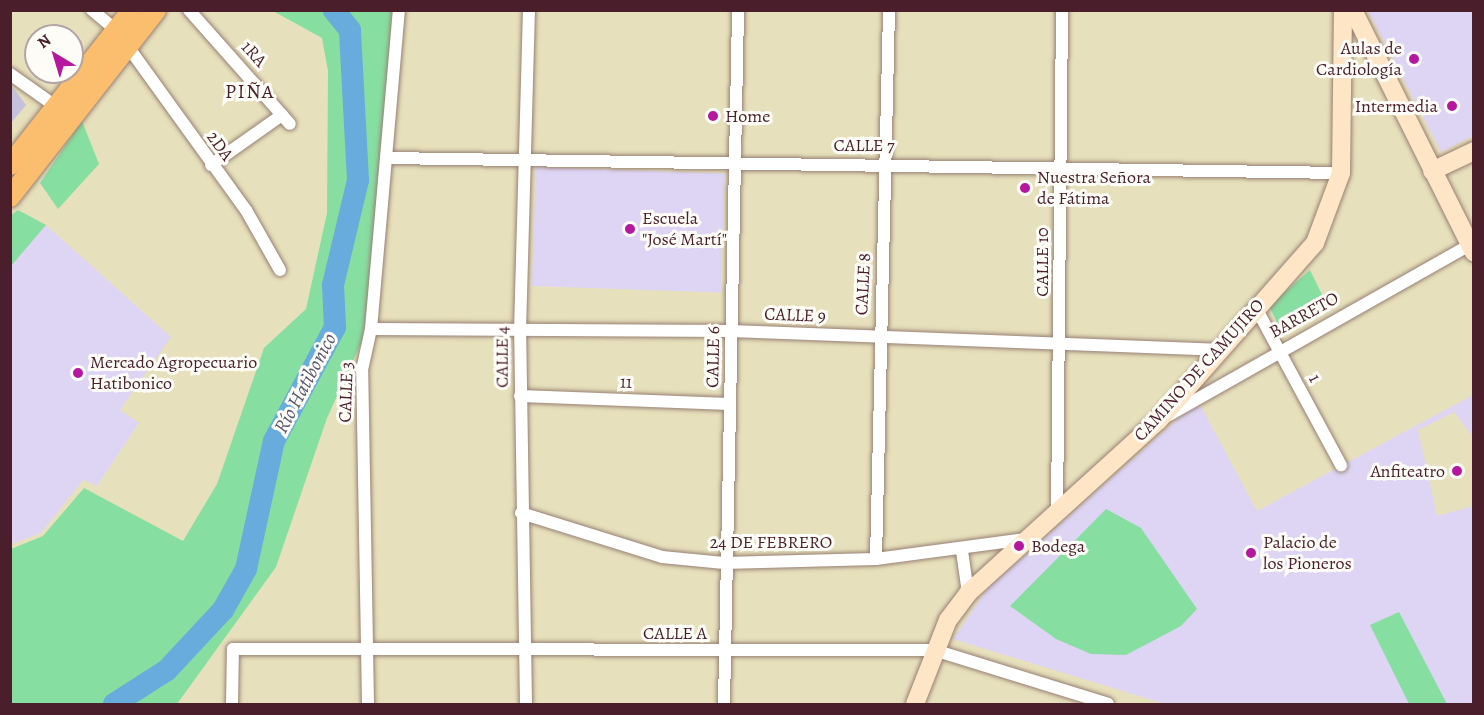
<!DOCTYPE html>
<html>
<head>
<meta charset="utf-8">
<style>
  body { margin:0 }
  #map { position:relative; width:1484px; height:715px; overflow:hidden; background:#e7e0bc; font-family:Alegreya,serif }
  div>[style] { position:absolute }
  .built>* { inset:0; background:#ded5f5; transform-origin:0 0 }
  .industrial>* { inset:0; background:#c3c1db }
  .green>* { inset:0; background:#87dea1 }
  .river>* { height:22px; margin:-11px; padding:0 11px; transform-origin:11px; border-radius:11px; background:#68abdd }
  .roads { filter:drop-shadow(0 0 2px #988074) drop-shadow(0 0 2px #988074) }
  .street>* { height:12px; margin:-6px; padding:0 6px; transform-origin:6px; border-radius:6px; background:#fff }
  .secondary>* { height:18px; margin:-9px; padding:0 9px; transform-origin:9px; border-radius:9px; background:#fde5c5 }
  .primary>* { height:20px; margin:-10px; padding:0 10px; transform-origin:10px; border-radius:10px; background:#fbbd6e }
  .dots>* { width:16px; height:16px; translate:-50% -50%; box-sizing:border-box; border:3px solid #fdfcf7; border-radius:50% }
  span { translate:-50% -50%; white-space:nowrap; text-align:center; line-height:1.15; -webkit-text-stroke:6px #fdfcf7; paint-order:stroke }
  .poi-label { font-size:18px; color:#4a1f2b }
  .right { translate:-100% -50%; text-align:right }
  .left { translate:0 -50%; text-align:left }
  .street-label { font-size:18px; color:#4a1f2b }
  .neighbourhood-label { font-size:20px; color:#4a1f2b; letter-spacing:1.5px }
  .water-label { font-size:20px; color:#565772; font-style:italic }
  .frame { position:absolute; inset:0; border:12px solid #4a1f2b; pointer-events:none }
  .north { position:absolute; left:24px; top:24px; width:60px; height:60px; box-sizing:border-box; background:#fdfcf7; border:2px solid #b5a4a5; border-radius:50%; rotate:322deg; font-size:16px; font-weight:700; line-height:24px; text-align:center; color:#4a1f2b }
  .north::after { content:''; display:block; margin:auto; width:21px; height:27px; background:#b5179e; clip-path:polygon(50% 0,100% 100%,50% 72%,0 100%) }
</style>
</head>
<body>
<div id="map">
  <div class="built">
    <i style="clip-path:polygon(1368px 11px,1473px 11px,1473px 136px,1441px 152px)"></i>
    <i style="left:536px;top:167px;width:189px;height:119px;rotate:2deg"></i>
    <i style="clip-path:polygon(46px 225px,171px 337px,120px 410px,139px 423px,97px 486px,83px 480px,41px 533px,11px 544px,11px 266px)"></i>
    <i style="clip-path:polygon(1473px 395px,1473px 437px,1454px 412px,1418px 430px,1437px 516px,1473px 506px,1473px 704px,1165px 704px,953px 639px,988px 588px,1198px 401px,1257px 511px)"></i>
  </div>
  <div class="industrial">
    <i style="clip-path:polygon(11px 85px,26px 105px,11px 123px)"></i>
  </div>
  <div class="green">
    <i style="clip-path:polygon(273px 11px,392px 11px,385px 157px,363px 339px,327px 418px,276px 567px,177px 704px,11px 704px,11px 549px,43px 536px,84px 488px,183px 541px,217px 484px,264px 348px,306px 309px,327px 213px,328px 71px,322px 38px)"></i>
    <i style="clip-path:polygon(82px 121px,99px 164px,58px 209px,40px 183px)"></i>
    <i style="clip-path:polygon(18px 210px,46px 225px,11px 266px,11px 215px)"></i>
    <i style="clip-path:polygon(1310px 270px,1330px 311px,1283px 335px,1269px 306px)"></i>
    <i style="clip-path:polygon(1106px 509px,1141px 528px,1197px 609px,1181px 626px,1126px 655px,1091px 654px,1056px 639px,1010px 606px)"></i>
    <i style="clip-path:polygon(1399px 612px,1447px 704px,1409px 704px,1370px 625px)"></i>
  </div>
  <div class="river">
    <i style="left:114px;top:704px;width:63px;rotate:-32.7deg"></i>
    <i style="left:167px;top:670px;width:82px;rotate:-47deg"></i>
    <i style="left:223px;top:610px;width:47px;rotate:-60.7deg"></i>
    <i style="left:246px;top:569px;width:131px;rotate:-77.7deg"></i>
    <i style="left:274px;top:441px;width:129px;rotate:-61.8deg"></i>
    <i style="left:335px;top:327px;width:42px;rotate:-92.7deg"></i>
    <i style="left:333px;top:285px;width:108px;rotate:-76.6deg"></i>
    <i style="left:358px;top:180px;width:150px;rotate:-93.1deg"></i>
    <i style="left:350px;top:30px;width:26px;rotate:-129deg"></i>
  </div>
  <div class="roads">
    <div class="street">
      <i style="left:92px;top:10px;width:31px;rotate:40deg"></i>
      <i style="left:116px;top:30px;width:222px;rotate:54.2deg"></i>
      <i style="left:246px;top:210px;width:69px;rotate:60.5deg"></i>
      <i style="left:189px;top:10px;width:152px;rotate:48.5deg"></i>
      <i style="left:10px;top:74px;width:62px;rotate:35.2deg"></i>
      <i style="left:387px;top:158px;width:954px;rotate:0.9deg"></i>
      <i style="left:211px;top:165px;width:87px;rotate:-35.2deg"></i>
      <i style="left:1256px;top:308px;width:179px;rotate:61.6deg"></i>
      <i style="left:371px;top:329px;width:360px;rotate:0.3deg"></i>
      <i style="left:731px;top:331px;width:486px;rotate:2.2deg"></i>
      <i style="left:520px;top:396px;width:210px;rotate:2.2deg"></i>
      <i style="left:1169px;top:415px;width:346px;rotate:-29.5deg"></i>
      <i style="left:521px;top:513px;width:148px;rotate:17.3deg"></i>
      <i style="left:662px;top:557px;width:62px;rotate:5.5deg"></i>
      <i style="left:724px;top:563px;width:152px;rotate:-1.5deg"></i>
      <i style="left:876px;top:559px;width:151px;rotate:-7.6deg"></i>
      <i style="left:1057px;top:513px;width:503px;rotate:-89.43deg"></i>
      <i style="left:962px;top:551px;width:42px;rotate:81.9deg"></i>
      <i style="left:876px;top:559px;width:549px;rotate:-88.64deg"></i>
      <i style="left:232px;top:704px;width:55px;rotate:-89deg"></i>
      <i style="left:233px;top:649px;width:701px;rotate:0.08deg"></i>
      <i style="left:934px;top:650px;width:182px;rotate:17.2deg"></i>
      <i style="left:368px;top:704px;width:334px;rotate:-91deg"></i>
      <i style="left:362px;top:370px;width:42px;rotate:-77.6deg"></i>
      <i style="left:371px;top:329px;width:320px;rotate:-85deg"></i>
      <i style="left:526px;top:704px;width:373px;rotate:-90.9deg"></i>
      <i style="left:520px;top:331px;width:321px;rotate:-88.4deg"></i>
      <i style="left:724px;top:704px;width:694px;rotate:-88.84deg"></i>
    </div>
    <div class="secondary">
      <i style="left:1353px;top:10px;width:271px;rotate:63.5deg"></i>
      <i style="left:1432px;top:171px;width:47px;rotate:-25.5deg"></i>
      <i style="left:915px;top:704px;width:90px;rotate:-68.6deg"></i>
      <i style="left:948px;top:620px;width:34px;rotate:-53deg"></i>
      <i style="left:968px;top:593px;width:256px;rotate:-42.2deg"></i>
      <i style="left:1158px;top:421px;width:237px;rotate:-48.6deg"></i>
      <i style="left:1315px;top:243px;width:75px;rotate:-69.6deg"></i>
      <i style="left:1341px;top:173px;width:163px;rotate:-89.3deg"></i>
    </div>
    <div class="primary">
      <i style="left:10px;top:165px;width:197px;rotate:-51.8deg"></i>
      <i style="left:10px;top:197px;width:237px;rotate:-52deg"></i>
    </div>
  </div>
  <div class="dots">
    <i style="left:1414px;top:59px;background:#b5179e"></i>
    <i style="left:1452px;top:106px;background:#b5179e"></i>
    <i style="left:713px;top:116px;background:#b5179e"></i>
    <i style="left:1025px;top:188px;background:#b5179e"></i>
    <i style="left:630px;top:229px;background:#b5179e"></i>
    <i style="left:78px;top:373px;background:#b5179e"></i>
    <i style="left:1457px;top:471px;background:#b5179e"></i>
    <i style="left:1019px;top:546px;background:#b5179e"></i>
    <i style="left:1251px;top:553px;background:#b5179e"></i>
  </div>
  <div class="poi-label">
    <span class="right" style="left:1402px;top:59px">Aulas de<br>Cardiología</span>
    <span class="right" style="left:1438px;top:106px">Intermedia</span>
    <span class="left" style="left:725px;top:116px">Home</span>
    <span class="left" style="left:1037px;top:188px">Nuestra Señora<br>de Fátima</span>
    <span class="left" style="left:642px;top:229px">Escuela<br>"José Martí"</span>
    <span class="left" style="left:90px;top:373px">Mercado Agropecuario<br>Hatibonico</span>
    <span class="right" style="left:1445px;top:471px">Anfiteatro</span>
    <span class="left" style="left:1263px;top:553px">Palacio de<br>los Pioneros</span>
    <span class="left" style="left:1031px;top:546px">Bodega</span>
  </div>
  <div class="street-label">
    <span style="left:254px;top:54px;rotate:48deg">1RA</span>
    <span style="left:864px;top:145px">CALLE 7</span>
    <span style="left:220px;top:146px;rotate:54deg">2DA</span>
    <span style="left:1042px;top:262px;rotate:-90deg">CALLE 10</span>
    <span style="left:863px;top:284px;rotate:-87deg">CALLE 8</span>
    <span style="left:795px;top:315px;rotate:2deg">CALLE 9</span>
    <span style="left:1304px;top:315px;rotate:-29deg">BARRETO</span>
    <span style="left:502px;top:357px;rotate:-90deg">CALLE 4</span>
    <span style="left:713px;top:357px;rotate:-89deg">CALLE 6</span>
    <span style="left:1199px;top:370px;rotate:-48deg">CAMINO DE CAMUJIRO</span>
    <span style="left:1315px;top:378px;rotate:62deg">1</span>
    <span style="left:626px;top:382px;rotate:2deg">11</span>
    <span style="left:346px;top:392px;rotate:-88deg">CALLE 3</span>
    <span style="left:771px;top:542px">24 DE FEBRERO</span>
    <span style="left:675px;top:633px">CALLE A</span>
  </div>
  <div class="neighbourhood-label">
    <span style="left:250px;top:91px">PIÑA</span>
  </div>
  <div class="water-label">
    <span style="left:305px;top:383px;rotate:-62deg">Río Hatibonico</span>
  </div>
  <div class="frame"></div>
  <div class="north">N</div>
</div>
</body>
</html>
